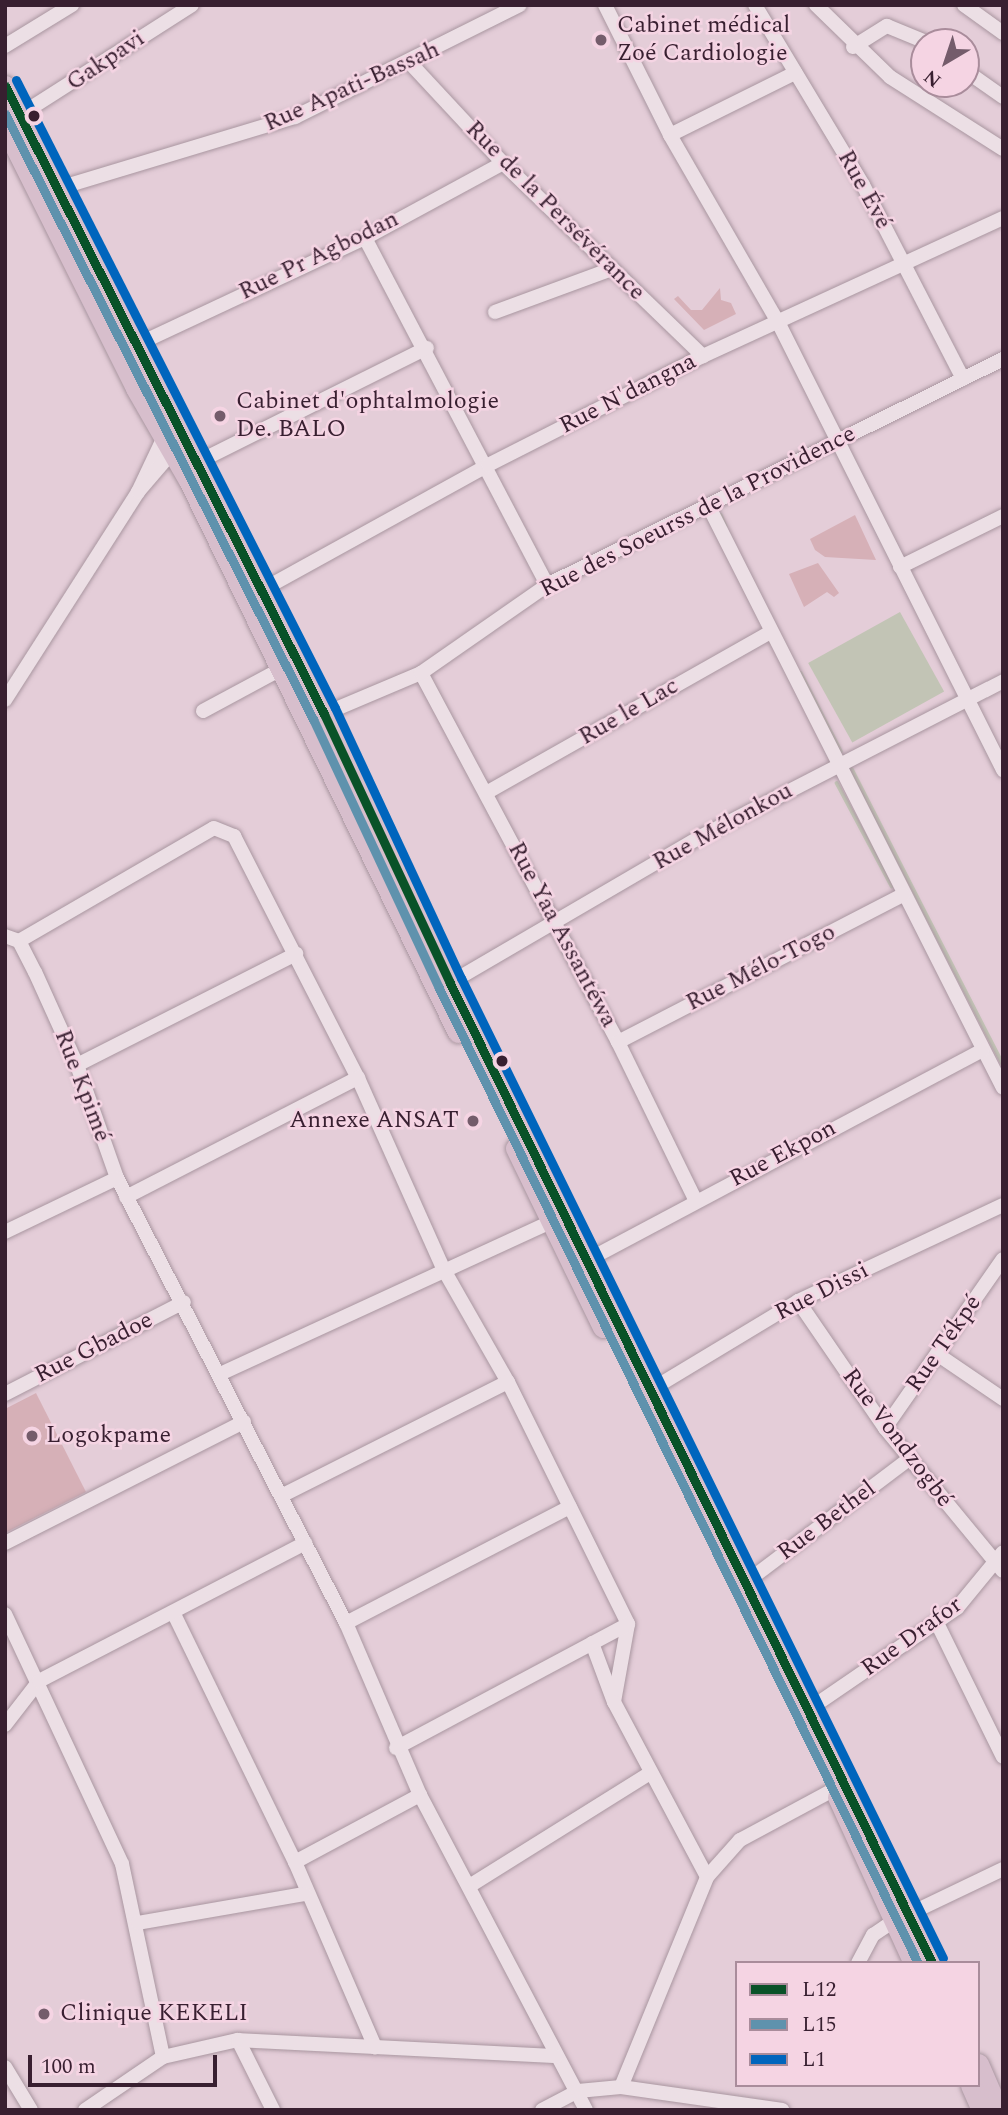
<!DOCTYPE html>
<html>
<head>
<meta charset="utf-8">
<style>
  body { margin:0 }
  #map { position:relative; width:1008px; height:2115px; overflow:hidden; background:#e4cdd8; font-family:Spectral,serif }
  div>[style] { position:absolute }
  .green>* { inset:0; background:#d6b0b7 }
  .water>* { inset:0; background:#c2c4b5; transform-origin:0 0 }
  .stream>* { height:3.5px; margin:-1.75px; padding:0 1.75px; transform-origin:1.75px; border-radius:1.75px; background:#c2c4b5 }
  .roads { filter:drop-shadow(0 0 2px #a996a0) drop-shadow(0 0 2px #a996a0) }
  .minor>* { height:14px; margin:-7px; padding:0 7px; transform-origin:7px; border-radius:7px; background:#ecdfe5 }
  .highway>* { height:21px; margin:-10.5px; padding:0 10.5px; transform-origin:10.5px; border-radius:10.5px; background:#d7becc }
  .bus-1>* { height:9px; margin:-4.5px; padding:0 4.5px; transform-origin:4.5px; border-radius:4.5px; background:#095228 }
  .bus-2>* { height:9px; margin:-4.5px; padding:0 4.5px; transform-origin:4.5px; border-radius:4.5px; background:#5f92ad }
  .bus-3>* { height:9px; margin:-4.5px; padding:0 4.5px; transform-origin:4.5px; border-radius:4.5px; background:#0065bd }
  .dots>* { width:19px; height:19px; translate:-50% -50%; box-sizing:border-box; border:4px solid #f5d4e3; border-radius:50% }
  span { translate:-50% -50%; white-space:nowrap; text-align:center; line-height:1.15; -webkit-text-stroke:5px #f5d4e3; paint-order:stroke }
  .poi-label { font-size:24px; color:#381f30 }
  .left { translate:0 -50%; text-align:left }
  .right { translate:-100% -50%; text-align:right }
  .street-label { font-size:24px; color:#381f30 }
  .frame { position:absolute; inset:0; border:7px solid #381f30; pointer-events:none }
  .legend { position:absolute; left:735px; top:1961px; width:245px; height:126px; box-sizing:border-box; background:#f5d4e3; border:2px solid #a98c9b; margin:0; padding:9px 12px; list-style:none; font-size:21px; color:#381f30 }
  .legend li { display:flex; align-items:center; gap:14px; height:35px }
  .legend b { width:35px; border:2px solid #a98c9b }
  .north { position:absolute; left:910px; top:28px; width:70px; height:70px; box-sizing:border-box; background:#f5d4e3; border:2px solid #a98c9b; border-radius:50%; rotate:219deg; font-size:19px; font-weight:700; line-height:28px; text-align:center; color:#381f30 }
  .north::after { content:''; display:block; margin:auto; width:24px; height:32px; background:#745c6b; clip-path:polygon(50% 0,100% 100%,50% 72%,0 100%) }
  .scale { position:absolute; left:28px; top:2055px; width:189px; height:32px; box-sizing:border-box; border:4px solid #381f30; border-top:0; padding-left:9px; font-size:21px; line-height:24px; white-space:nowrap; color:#381f30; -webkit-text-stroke:5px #f5d4e3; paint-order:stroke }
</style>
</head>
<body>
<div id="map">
  <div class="green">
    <i style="clip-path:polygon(720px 288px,721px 300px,731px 303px,736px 314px,704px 330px,674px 299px,678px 296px,691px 310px,702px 310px)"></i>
    <i style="clip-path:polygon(855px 515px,876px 560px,825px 557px,815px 550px,810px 539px)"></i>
    <i style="clip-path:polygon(818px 563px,839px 593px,834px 597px,827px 592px,804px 607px,789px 574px)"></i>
    <i style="clip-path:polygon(36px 1393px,86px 1492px,5px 1533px,5px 1409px)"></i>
  </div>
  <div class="water">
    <i style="left:900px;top:612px;width:91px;height:105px;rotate:61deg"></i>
  </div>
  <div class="stream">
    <i style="left:721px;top:515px;width:12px;rotate:66deg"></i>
    <i style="left:801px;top:673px;width:88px;rotate:62.9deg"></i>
    <i style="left:852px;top:769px;width:331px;rotate:62.9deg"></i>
    <i style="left:837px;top:783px;width:117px;rotate:61.9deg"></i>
  </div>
  <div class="roads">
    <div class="minor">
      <i style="left:605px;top:5px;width:145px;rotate:63.4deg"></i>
      <i style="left:670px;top:135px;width:214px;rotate:60deg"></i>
      <i style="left:777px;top:320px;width:504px;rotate:63.33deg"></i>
      <i style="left:755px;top:5px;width:210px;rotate:59deg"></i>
      <i style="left:863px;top:185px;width:218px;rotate:62.7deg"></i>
      <i style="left:816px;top:5px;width:103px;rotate:44.2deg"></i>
      <i style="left:890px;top:77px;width:134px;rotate:32.5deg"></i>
      <i style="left:964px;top:5px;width:48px;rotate:35.7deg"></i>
      <i style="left:5px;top:46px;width:79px;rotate:-31.5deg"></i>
      <i style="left:853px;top:47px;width:40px;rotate:-32deg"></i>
      <i style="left:887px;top:26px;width:42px;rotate:22.3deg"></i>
      <i style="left:411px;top:64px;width:135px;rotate:47.1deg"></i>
      <i style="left:503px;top:163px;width:278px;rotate:44deg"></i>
      <i style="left:966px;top:71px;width:45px;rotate:35.1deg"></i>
      <i style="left:20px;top:115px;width:204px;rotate:-32.6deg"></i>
      <i style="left:670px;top:135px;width:140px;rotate:-26.4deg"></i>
      <i style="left:56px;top:189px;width:250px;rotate:-16.8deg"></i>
      <i style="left:295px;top:117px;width:251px;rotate:-26.5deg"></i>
      <i style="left:365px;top:238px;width:392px;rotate:62.3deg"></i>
      <i style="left:495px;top:312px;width:125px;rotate:-20.2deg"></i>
      <i style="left:134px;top:346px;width:255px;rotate:-25.1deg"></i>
      <i style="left:365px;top:238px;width:157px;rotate:-28.5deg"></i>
      <i style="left:196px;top:463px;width:258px;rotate:-26.5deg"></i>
      <i style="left:138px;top:492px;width:61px;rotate:-64.7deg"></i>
      <i style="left:708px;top:505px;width:653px;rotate:63.16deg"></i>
      <i style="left:900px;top:567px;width:115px;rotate:-26.3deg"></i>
      <i style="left:262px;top:590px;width:258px;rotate:-28.9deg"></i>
      <i style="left:488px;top:465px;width:241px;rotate:-26.9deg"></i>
      <i style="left:703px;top:356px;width:330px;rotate:-24.7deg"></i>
      <i style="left:421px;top:673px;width:418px;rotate:61.9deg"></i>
      <i style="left:618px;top:1042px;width:177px;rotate:63.9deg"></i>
      <i style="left:5px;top:700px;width:247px;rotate:-57.4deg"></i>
      <i style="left:138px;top:492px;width:54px;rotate:-49.5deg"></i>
      <i style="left:203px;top:711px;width:91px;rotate:-28.3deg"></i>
      <i style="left:324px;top:714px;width:105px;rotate:-22.9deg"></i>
      <i style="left:421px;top:673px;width:154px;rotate:-34.9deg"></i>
      <i style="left:547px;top:585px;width:509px;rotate:-26.36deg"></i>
      <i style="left:486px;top:793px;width:327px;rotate:-29.5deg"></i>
      <i style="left:5px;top:936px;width:15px;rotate:20deg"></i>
      <i style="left:19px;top:941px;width:35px;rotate:63deg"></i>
      <i style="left:35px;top:972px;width:102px;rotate:65.7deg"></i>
      <i style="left:77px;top:1065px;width:120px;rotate:70.5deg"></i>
      <i style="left:117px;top:1178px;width:500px;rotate:62.77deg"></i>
      <i style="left:346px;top:1623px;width:187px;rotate:66.7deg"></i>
      <i style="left:420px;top:1795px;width:356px;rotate:62.2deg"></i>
      <i style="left:19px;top:941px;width:225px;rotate:-30.1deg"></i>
      <i style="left:214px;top:828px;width:22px;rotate:22deg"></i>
      <i style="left:234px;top:836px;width:272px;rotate:62.9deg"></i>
      <i style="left:358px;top:1078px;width:210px;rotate:65.9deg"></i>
      <i style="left:444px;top:1270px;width:129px;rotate:60.3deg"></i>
      <i style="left:508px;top:1382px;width:270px;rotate:63.6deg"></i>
      <i style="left:628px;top:1624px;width:79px;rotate:100.2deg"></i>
      <i style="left:450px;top:983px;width:290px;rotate:-30.3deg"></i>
      <i style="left:700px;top:837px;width:341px;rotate:-27.2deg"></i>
      <i style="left:618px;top:1042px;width:321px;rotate:-27.3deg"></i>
      <i style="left:77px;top:1065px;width:246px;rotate:-26.9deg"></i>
      <i style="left:126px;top:1197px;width:261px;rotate:-27.2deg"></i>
      <i style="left:5px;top:1232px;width:124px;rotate:-25.7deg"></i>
      <i style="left:586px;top:1261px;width:449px;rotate:-28deg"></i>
      <i style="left:798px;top:1301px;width:154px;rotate:55.6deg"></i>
      <i style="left:885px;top:1428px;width:185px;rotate:50.5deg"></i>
      <i style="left:937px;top:1354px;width:80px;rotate:34.3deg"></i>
      <i style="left:220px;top:1374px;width:363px;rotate:-24.7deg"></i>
      <i style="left:649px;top:1391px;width:174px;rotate:-31.1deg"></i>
      <i style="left:798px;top:1301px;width:226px;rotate:-25.1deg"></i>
      <i style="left:5px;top:1394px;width:201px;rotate:-27.2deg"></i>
      <i style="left:885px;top:1428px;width:206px;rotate:-55.1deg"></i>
      <i style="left:281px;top:1496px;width:254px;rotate:-26.7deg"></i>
      <i style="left:5px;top:1543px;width:268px;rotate:-26.9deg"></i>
      <i style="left:745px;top:1583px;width:206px;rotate:-37.1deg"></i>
      <i style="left:5px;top:1614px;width:276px;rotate:64.9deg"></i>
      <i style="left:122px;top:1864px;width:197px;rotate:78deg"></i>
      <i style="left:174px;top:1614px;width:276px;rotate:64deg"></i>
      <i style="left:295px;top:1862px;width:202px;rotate:66.6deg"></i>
      <i style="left:346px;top:1623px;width:252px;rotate:-27.4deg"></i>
      <i style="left:937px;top:1623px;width:149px;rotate:63.8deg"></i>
      <i style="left:592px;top:1643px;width:63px;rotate:69.6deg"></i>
      <i style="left:614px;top:1702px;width:198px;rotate:62deg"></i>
      <i style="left:808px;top:1710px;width:181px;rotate:-34.4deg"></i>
      <i style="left:957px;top:1608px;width:72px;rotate:-50.6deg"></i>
      <i style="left:5px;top:1725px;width:56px;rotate:-52.3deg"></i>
      <i style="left:39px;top:1681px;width:300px;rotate:-27.4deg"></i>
      <i style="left:396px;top:1748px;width:263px;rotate:-28.1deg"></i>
      <i style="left:295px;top:1862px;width:142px;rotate:-28.2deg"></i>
      <i style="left:471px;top:1885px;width:211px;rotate:-32deg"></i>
      <i style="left:909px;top:1914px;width:104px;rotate:-25.6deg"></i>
      <i style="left:138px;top:1923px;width:169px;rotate:-9.9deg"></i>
      <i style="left:858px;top:1963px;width:32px;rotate:-62deg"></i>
      <i style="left:873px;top:1935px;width:27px;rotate:-34deg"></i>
      <i style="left:238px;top:2040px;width:78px;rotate:63.4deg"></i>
      <i style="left:5px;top:2067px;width:50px;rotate:58.8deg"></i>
      <i style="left:621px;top:2087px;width:227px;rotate:-67.7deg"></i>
      <i style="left:707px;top:1877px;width:50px;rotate:-48.3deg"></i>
      <i style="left:740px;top:1840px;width:120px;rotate:-28.3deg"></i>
      <i style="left:85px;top:2110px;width:94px;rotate:-34.2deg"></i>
      <i style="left:163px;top:2057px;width:77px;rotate:-12.8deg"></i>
      <i style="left:238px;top:2040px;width:319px;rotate:2.9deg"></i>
      <i style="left:542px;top:2110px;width:41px;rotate:-27.8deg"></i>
      <i style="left:578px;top:2091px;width:43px;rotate:-5.3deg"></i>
      <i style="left:621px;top:2087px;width:163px;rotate:8.1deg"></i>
    </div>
    <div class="highway">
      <i style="left:5px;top:86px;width:704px;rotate:63.07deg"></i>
      <i style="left:324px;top:714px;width:297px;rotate:64.9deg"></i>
      <i style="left:450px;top:983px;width:1092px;rotate:63.81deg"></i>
      <i style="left:5px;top:126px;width:293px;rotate:63.4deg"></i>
      <i style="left:136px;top:388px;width:106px;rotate:60.1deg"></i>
      <i style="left:189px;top:480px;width:614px;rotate:64.02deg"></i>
      <i style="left:516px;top:1148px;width:199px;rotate:64.1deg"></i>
      <i style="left:838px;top:1797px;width:183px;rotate:65.4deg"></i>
      <i style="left:978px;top:2064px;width:50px;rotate:66.5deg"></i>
      <i style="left:971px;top:2085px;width:27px;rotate:66deg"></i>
    </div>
  </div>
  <div class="bus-1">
    <i style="left:5px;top:86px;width:704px;rotate:63.07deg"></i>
    <i style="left:324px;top:714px;width:297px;rotate:64.9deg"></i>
    <i style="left:450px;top:983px;width:1092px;rotate:63.81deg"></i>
  </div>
  <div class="bus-2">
    <i style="left:5px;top:114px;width:679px;rotate:63.02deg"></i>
    <i style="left:313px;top:719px;width:297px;rotate:64.9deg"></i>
    <i style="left:439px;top:988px;width:1086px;rotate:63.84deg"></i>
  </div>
  <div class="bus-3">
    <i style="left:16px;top:80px;width:704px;rotate:63.07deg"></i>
    <i style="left:335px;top:708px;width:298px;rotate:65deg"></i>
    <i style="left:461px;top:978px;width:1092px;rotate:63.81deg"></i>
  </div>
  <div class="dots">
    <i style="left:601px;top:40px;background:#745c6b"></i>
    <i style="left:34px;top:116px;background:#381f30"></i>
    <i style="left:220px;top:416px;background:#745c6b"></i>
    <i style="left:502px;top:1061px;background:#381f30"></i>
    <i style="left:473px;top:1121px;background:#745c6b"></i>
    <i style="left:32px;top:1436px;background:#745c6b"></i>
    <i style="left:44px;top:2014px;background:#745c6b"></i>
  </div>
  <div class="poi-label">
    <span class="left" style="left:617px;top:40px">Cabinet médical<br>Zoé Cardiologie</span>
    <span class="left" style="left:236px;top:416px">Cabinet d'ophtalmologie<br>De. BALO</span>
    <span class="right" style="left:459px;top:1121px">Annexe ANSAT</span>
    <span class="left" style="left:46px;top:1436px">Logokpame</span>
    <span class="left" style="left:60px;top:2014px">Clinique KEKELI</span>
  </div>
  <div class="street-label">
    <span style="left:106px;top:61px;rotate:-34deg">Gakpavi</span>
    <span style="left:352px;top:87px;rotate:-24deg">Rue Apati-Bassah</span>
    <span style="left:864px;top:190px;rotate:61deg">Rue Évé</span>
    <span style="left:555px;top:211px;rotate:45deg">Rue de la Persévérance</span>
    <span style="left:319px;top:256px;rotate:-26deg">Rue Pr Agbodan</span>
    <span style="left:628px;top:394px;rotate:-27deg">Rue N'dangna</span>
    <span style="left:698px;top:512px;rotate:-27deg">Rue des Soeurss de la Providence</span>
    <span style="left:629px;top:712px;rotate:-30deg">Rue le Lac</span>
    <span style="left:723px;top:827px;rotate:-29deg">Rue Mélonkou</span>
    <span style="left:562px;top:935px;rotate:62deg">Rue Yaa Assantéwa</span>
    <span style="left:761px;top:968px;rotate:-27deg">Rue Mélo-Togo</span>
    <span style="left:82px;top:1086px;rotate:69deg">Rue Kpimé</span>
    <span style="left:783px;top:1154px;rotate:-28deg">Rue Ekpon</span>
    <span style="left:822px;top:1292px;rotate:-27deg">Rue Dissi</span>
    <span style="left:944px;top:1344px;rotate:-55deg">Rue Tékpé</span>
    <span style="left:94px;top:1348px;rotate:-27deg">Rue Gbadoe</span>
    <span style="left:897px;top:1438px;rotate:53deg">Rue Vondzogbé</span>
    <span style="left:827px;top:1521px;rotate:-37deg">Rue Bethel</span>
    <span style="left:912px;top:1637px;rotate:-36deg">Rue Drafor</span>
  </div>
  <div class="frame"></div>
  <ul class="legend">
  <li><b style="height:9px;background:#095228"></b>L12</li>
  <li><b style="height:9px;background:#5f92ad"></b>L15</li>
  <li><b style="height:9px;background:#0065bd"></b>L1</li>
  </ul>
  <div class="north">N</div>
  <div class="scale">100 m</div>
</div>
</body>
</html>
